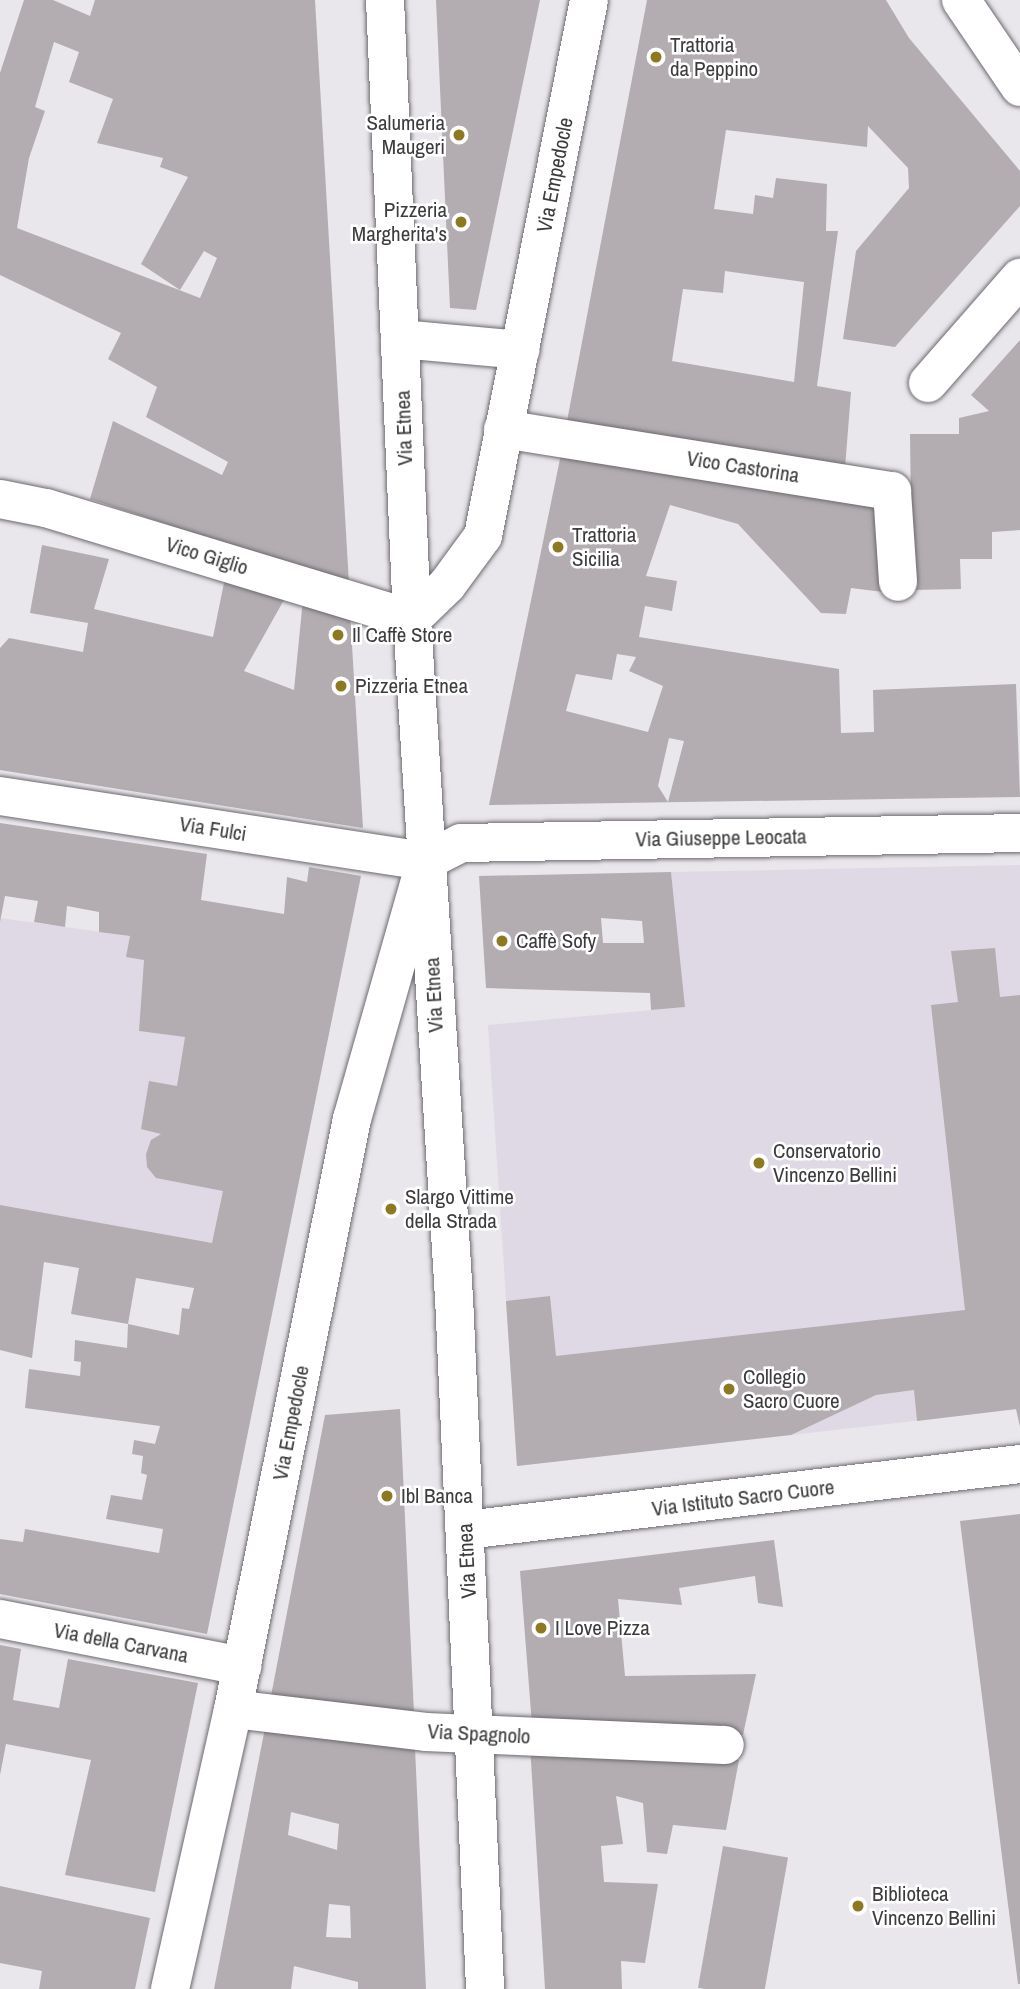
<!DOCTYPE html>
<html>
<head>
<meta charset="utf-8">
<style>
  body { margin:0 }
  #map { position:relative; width:1020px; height:1989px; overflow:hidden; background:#e9e6ec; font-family:"Archivo Narrow",sans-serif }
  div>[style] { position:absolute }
  .built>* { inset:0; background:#dfd9e5 }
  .building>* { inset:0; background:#b3adb1; transform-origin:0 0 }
  .roads { filter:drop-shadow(0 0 2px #6d6a6f) drop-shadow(0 0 2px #6d6a6f) }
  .minor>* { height:38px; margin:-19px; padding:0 19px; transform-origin:19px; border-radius:19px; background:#fff }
  .major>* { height:38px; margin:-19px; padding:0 19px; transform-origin:19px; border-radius:19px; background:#fff }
  .dots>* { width:19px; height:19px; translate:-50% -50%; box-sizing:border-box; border:4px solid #fff; border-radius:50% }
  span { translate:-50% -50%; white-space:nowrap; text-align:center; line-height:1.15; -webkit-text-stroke:5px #fff; paint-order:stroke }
  .poi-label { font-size:21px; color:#3c3b3d }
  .left { translate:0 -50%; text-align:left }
  .right { translate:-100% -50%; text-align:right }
  .street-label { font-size:21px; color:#3c3b3d }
</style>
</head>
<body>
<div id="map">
  <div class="built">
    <i style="clip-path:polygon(1020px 865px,1020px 1409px,517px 1466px,488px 1025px,685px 1007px,671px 872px)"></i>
    <i style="clip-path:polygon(0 918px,130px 936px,340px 979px,274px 1302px,0 1254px)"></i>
  </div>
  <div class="building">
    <i style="clip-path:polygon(evenodd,24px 0,53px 0,90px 16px,95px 0,315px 0,349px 584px,90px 499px,113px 421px,222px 475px,228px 462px,146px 417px,157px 387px,108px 359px,121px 333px,0 275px,0 73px,24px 0,54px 42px,79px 52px,69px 82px,113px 99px,97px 143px,163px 158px,160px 167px,188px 177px,141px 264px,180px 290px,204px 251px,217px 258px,200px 298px,17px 228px,29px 158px,45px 111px,35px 107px,54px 42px)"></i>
    <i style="clip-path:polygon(436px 0,540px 0,476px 310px,450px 308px)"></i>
    <i style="clip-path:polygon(evenodd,647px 0,886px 0,909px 38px,1020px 171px,1020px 206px,895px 347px,843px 339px,856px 251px,909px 188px,908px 168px,868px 126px,867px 147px,726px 130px,714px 209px,753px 214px,755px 195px,773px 198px,776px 178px,827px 184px,826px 231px,838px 231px,817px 386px,851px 392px,845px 468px,567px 421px,647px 0,725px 271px,804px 282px,794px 382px,672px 361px,683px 289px,723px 293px,725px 271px)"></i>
    <i style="clip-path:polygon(1020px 340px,1020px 530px,992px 532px,992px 559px,960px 559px,961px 589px,912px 590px,910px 434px,959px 434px,959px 418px,989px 411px,971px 395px)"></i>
    <i style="clip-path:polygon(evenodd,561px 454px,877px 508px,883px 592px,851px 588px,846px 614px,821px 613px,738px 524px,670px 505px,646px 576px,677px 581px,672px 611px,645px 606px,639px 637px,839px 669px,841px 733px,874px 732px,873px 690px,1016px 684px,1020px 797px,489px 805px,561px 454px,617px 654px,636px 657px,629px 671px,663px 686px,648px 732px,566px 711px,576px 674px,612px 680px,617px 654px,561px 454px,669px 738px,684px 741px,668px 802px,658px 786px,669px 738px)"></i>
    <i style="clip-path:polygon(42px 545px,109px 559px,94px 609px,213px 637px,226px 573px,289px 591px,244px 671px,294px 690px,303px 599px,350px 612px,363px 828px,0 770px,0 648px,9px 638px,83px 652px,88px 623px,30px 613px)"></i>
    <i style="clip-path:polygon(0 823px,207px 854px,201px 900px,284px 914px,287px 877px,307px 882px,309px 867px,361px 876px,207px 1634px,0 1594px,0 1539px,23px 1542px,25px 1529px,159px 1553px,163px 1529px,106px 1519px,111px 1495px,142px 1500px,147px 1475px,141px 1473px,143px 1456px,132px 1454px,134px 1440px,155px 1444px,160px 1426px,25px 1408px,29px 1369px,80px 1376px,81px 1362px,74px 1361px,75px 1340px,127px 1348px,128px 1324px,179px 1335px,182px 1308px,189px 1309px,194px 1288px,136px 1278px,128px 1324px,71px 1314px,79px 1268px,44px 1262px,32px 1358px,0 1350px,0 1205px,212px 1243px,223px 1191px,156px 1178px,147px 1167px,146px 1154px,151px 1140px,161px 1134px,141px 1129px,149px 1081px,177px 1086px,185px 1037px,139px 1031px,144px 960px,126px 957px,130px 936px,99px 932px,99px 912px,67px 906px,65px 927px,34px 922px,38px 901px,5px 896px,0 922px)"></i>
    <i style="clip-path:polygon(evenodd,671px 872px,685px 1007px,651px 1010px,650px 993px,486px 988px,479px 876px,671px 872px,601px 918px,642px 921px,644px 943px,603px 943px,601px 918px)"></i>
    <i style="clip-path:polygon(995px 948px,1000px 997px,1020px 995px,1020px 1427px,1016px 1409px,917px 1421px,914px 1390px,876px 1395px,791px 1435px,517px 1466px,506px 1301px,550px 1296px,556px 1356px,965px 1310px,931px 1005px,958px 1002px,951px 951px)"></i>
    <i style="clip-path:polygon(400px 1409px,414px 1714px,271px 1696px,325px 1415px)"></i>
    <i style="clip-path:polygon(1020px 1514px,1020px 1984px,1018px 1984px,960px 1521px)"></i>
    <i style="clip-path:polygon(774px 1540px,783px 1607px,758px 1603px,755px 1576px,679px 1588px,682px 1605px,618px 1599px,625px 1676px,756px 1674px,743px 1735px,532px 1725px,520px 1571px)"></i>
    <i style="clip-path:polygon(0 1645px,21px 1649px,13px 1700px,59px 1708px,68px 1659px,198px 1683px,155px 1892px,65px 1875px,91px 1760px,6px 1744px,0 1775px)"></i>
    <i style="clip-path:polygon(evenodd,265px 1728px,415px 1748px,426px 1989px,358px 1989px,358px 1982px,294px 1966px,291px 1989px,214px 1989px,265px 1728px,291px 1812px,339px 1824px,337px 1850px,288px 1835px,291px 1812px,265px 1728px,329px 1904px,350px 1906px,351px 1938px,326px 1937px,329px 1904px)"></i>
    <i style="clip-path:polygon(530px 1745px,739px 1760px,726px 1830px,673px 1825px,667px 1854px,647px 1852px,643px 1803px,616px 1796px,623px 1844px,601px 1846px,604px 1882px,658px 1884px,645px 1963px,621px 1961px,622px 1989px,545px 1989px)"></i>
    <i style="left:723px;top:1846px;width:66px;height:144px;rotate:10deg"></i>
    <i style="clip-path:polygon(0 1886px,150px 1918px,135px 1989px,39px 1989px,42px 1971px,0 1963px)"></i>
  </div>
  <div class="roads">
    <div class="minor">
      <i style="left:400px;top:339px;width:121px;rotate:5.2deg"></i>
      <i style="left:928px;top:383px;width:140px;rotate:-48.8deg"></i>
      <i style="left:503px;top:429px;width:394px;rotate:9.1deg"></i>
      <i style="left:892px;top:491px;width:91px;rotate:86.2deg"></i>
      <i style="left:0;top:499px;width:47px;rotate:11.1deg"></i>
      <i style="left:46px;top:508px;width:382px;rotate:16.9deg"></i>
      <i style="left:412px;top:619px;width:49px;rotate:-44.2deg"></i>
      <i style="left:447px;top:585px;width:61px;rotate:-53.7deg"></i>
      <i style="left:483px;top:536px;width:546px;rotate:-78.81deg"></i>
      <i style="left:0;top:796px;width:431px;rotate:8.7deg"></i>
      <i style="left:426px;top:861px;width:39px;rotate:-27deg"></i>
      <i style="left:461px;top:843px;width:559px;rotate:-1.02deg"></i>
      <i style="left:466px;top:1530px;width:558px;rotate:-6.79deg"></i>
      <i style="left:0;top:1619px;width:247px;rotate:11deg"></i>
      <i style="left:233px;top:1709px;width:194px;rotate:6.8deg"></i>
      <i style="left:426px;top:1732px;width:299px;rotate:2.5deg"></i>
      <i style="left:170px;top:1989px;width:287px;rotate:-77.3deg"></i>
      <i style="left:233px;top:1709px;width:602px;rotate:-78.6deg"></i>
      <i style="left:352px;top:1119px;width:266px;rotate:-74.1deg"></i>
    </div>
    <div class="major">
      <i style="left:385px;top:0;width:620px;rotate:87.5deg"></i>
      <i style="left:412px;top:619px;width:679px;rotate:86.46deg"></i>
      <i style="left:454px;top:1297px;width:693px;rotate:87.43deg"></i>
      <i style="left:961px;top:0;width:105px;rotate:55.9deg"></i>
    </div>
  </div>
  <div class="dots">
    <i style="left:656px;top:57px;background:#8d791f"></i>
    <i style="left:459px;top:135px;background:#8d791f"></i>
    <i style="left:461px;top:222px;background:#8d791f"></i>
    <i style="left:558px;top:547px;background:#8d791f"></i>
    <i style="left:338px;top:635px;background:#8d791f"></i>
    <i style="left:341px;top:686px;background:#8d791f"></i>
    <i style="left:502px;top:941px;background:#8d791f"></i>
    <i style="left:759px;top:1163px;background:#8d791f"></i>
    <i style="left:391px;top:1209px;background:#8d791f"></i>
    <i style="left:729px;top:1389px;background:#8d791f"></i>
    <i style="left:387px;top:1496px;background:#8d791f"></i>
    <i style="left:541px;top:1628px;background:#8d791f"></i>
    <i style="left:858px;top:1906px;background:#8d791f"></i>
  </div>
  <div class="poi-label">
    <span class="left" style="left:670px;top:57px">Trattoria<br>da Peppino</span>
    <span class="right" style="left:445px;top:135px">Salumeria<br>Maugeri</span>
    <span class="right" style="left:447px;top:222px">Pizzeria<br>Margherita's</span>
    <span class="left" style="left:572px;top:547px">Trattoria<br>Sicilia</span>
    <span class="left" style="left:352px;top:635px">Il Caffè Store</span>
    <span class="left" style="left:355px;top:686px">Pizzeria Etnea</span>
    <span class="left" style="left:516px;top:941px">Caffè Sofy</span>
    <span class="left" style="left:773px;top:1163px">Conservatorio<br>Vincenzo Bellini</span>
    <span class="left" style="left:405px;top:1209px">Slargo Vittime<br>della Strada</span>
    <span class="left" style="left:743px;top:1389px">Collegio<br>Sacro Cuore</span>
    <span class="left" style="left:401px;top:1496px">Ibl Banca</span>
    <span class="left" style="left:555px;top:1628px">I Love Pizza</span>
    <span class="left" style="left:872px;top:1906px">Biblioteca<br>Vincenzo Bellini</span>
  </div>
  <div class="street-label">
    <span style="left:555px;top:175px;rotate:-79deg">Via Empedocle</span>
    <span style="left:404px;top:428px;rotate:-92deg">Via Etnea</span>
    <span style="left:743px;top:467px;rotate:9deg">Vico Castorina</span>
    <span style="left:207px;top:556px;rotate:17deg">Vico Giglio</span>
    <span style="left:213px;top:829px;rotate:9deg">Via Fulci</span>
    <span style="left:721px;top:838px;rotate:-1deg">Via Giuseppe Leocata</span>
    <span style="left:434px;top:995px;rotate:-93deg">Via Etnea</span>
    <span style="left:291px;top:1423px;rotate:-79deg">Via Empedocle</span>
    <span style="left:743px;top:1498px;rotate:-7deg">Via Istituto Sacro Cuore</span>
    <span style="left:467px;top:1561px;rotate:-93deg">Via Etnea</span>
    <span style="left:121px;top:1643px;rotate:11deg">Via della Carvana</span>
    <span style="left:479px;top:1734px;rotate:3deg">Via Spagnolo</span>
  </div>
</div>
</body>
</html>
